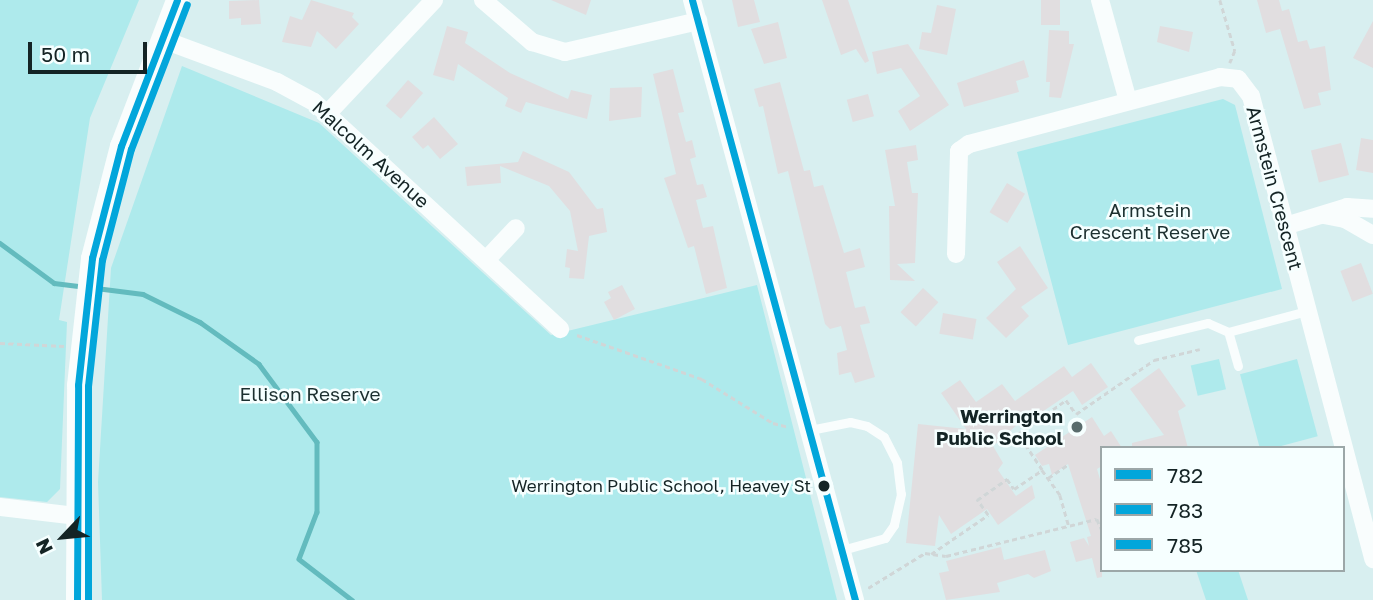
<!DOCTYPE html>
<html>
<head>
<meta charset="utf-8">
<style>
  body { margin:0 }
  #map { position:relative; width:1373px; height:600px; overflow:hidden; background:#d8eff0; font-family:"Golos Text",sans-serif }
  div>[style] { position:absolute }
  .green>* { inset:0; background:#aeeaec; transform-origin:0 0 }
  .stream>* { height:4.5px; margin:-2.25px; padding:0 2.25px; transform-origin:2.25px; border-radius:2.25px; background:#63bbbe }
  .building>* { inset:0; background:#e1dee0; transform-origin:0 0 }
  .path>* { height:2.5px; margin-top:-1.25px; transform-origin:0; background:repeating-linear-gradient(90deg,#d0d6d7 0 5px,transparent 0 8.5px) }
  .service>* { height:9px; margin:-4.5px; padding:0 4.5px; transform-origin:4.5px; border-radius:4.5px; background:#f9fdfd }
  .minor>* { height:18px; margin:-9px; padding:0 9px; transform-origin:9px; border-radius:9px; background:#f9fdfd }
  .tertiary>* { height:23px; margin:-11.5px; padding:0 11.5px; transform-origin:11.5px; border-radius:11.5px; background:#f9fdfd }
  .bus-1>* { height:7px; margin:-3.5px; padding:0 3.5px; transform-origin:3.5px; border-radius:3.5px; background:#02a6db }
  .bus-2>* { height:7px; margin:-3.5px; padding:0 3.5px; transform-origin:3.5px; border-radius:3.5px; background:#02a6db }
  .bus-3>* { height:7px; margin:-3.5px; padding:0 3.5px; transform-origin:3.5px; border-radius:3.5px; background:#02a6db }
  .dots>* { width:19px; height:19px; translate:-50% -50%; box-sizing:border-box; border:4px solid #f6ffff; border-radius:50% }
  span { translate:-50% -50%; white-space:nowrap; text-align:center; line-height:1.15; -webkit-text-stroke:5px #f6ffff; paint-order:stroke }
  .bus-label { font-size:17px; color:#142425 }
  .right { translate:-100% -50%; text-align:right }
  .street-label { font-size:19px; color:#142425 }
  .park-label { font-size:19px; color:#1c3030 }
  .poi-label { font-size:19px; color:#142425; font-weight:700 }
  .legend { position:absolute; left:1100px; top:446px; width:245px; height:126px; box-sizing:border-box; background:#f6ffff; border:2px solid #9ca7a8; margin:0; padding:9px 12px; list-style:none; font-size:21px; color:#142425 }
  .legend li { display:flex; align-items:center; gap:14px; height:35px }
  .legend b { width:35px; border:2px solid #9ca7a8 }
  .north { position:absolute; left:28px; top:502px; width:70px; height:70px; -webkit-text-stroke:5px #f6ffff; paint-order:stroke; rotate:244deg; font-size:19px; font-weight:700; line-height:28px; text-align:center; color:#142425 }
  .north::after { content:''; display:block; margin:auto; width:24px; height:32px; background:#142425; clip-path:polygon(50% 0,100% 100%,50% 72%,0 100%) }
  .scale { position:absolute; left:28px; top:42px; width:119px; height:32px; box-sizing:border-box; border:4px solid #142425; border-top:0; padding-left:9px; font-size:21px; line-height:24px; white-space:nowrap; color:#142425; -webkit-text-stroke:5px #f6ffff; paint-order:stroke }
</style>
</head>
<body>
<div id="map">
  <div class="green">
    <i style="clip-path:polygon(0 0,139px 0,90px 118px,59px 320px,67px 322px,60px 489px,47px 502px,0 497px)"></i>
    <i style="clip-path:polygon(182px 66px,319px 123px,551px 335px,757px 285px,837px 600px,102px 600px,98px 482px,111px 268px)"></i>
    <i style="clip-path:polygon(1223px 99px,1235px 105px,1282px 289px,1068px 345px,1017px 152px)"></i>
    <i style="left:1219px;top:359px;width:31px;height:29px;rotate:77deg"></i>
    <i style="left:1297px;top:359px;width:80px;height:59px;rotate:75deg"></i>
    <i style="clip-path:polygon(1196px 570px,1238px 570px,1248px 600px,1206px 600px)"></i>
  </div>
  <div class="stream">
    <i style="left:0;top:243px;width:67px;rotate:36.5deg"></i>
    <i style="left:54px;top:283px;width:26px;rotate:7deg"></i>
    <i style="left:96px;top:288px;width:47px;rotate:7.3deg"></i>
    <i style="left:143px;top:294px;width:64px;rotate:26.2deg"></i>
    <i style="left:200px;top:322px;width:72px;rotate:35.4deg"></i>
    <i style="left:259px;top:364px;width:97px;rotate:53.4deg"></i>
    <i style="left:317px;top:442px;width:70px;rotate:90deg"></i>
    <i style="left:317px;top:512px;width:50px;rotate:111deg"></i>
    <i style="left:299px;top:559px;width:67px;rotate:37.7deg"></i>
  </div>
  <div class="building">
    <i style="clip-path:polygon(259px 0,261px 24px,241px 25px,241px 18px,229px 19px,229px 1px)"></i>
    <i style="clip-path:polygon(311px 0,354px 13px,352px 17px,359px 24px,336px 49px,317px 31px,311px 47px,282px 42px,290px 16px,302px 20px)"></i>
    <i style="clip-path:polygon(551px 0,591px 0,586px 15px)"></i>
    <i style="clip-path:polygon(732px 0,754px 0,760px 22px,738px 27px)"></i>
    <i style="clip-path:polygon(822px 0,848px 0,869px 61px,865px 63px,856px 49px,841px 55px)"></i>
    <i style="left:1041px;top:0;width:19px;height:25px"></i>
    <i style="clip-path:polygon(1257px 0,1279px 0,1282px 11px,1289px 9px,1298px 42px,1307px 40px,1310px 49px,1325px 46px,1331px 90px,1318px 93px,1321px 105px,1304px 109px,1280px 29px,1266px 33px)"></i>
    <i style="clip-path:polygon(937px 5px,956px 9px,947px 55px,919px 49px,922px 32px,931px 33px)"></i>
    <i style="clip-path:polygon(1373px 21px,1373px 68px,1353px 58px)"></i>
    <i style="clip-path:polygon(778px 22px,787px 58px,764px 64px,751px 29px)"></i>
    <i style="clip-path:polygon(447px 26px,468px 32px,465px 43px,510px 73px,568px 99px,571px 90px,592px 95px,587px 119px,526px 102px,521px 113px,505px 106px,508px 98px,458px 64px,454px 81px,433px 75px)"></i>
    <i style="clip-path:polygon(1160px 26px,1193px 32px,1189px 52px,1157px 42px)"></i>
    <i style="clip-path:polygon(1049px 30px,1069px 31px,1069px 44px,1074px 44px,1061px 98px,1049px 97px,1050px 82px,1046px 82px)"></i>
    <i style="clip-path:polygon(908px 44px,949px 105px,910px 131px,898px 111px,920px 96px,901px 68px,877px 74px,872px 52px)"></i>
    <i style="clip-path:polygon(1024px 60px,1029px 77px,1016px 81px,1019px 92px,964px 107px,957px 83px)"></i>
    <i style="clip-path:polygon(673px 69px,684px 112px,678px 113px,686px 142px,692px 140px,696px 157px,690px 159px,697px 185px,703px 184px,707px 197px,696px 200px,703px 228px,713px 226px,727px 288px,706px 294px,694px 246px,688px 248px,664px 178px,676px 174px,653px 74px)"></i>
    <i style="left:408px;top:80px;width:20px;height:34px;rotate:41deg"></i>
    <i style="clip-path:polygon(780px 82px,804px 171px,810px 170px,814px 187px,823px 185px,844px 253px,860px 248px,865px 267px,846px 272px,855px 308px,865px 306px,870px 323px,860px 325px,875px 377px,855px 383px,851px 372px,839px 375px,837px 353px,847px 350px,841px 326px,830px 329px,825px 324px,788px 171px,778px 174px,763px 106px,759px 107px,754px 89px)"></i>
    <i style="clip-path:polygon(642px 87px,641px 117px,609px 121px,610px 88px)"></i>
    <i style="left:868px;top:94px;width:23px;height:22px;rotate:75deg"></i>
    <i style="clip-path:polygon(434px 117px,458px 144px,440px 159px,428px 145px,423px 149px,412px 137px)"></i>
    <i style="clip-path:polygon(1361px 138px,1373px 140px,1373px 173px,1356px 170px)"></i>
    <i style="left:1341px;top:143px;width:33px;height:31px;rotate:76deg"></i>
    <i style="clip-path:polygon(916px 145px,918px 160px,907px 162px,912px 193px,918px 193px,915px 263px,897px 264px,915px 281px,890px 280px,889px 206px,895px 206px,885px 150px)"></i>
    <i style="clip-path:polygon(523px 151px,569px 172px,597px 209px,603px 208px,607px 232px,589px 236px,584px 279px,569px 278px,570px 268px,565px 267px,567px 249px,578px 251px,570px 211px,549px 186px,500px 166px,501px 183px,467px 186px,465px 167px,518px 162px)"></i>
    <i style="left:1007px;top:183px;width:21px;height:34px;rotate:31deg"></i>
    <i style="clip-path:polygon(1020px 246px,1048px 288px,1021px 307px,1029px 316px,1006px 338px,986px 318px,1016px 289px,997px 262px)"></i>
    <i style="left:1361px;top:263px;width:33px;height:22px;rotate:69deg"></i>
    <i style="clip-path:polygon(622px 285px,635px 309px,614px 320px,604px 302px,611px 298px,608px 292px)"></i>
    <i style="left:923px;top:288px;width:21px;height:33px;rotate:43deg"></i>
    <i style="left:943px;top:313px;width:34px;height:21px;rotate:10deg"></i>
    <i style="clip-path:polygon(1091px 363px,1108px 387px,1082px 405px,1073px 391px,1020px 427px,1018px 424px,993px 446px,1003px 463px,998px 470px,1016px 496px,1032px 485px,1035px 498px,998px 525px,987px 509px,951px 534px,939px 515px,935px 546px,906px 543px,918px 424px,966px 429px,941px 393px,960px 380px,976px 402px,1002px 384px,1015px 401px,1064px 366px,1072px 377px)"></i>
    <i style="clip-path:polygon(1159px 368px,1186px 406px,1178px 411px,1188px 448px,1132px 448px,1132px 443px,1164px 435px,1130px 389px)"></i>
    <i style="clip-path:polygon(1092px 417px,1104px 436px,1111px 431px,1122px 448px,1102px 448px,1102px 466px,1097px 469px,1102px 486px,1102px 577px,1097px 578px,1092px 558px,1076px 562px,1070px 542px,1084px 538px,1089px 546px,1087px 537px,1091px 536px,1068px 464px,1052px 475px,1049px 464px,1042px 466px,1035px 455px)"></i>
    <i style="clip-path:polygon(1001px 547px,1004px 560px,1045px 550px,1051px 571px,1034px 578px,1028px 574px,997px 583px,1000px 592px,946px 600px,939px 573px,949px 571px,946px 561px)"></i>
  </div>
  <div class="path">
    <i style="left:1220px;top:0;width:53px;rotate:73.6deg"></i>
    <i style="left:1235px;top:51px;width:13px;rotate:113deg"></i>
    <i style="left:577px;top:335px;width:133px;rotate:19.4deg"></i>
    <i style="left:702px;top:379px;width:84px;rotate:31.8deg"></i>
    <i style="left:773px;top:423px;width:16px;rotate:14deg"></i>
    <i style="left:0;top:343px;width:64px;rotate:2.7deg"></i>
    <i style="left:1042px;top:470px;width:31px;rotate:54deg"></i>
    <i style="left:1060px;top:495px;width:32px;rotate:74deg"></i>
    <i style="left:1048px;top:478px;width:25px;rotate:-34deg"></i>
    <i style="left:931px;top:554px;width:69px;rotate:-34.4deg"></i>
    <i style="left:988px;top:515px;width:19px;rotate:-126deg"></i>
    <i style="left:977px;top:500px;width:37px;rotate:-35deg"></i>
    <i style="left:1007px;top:479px;width:12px;rotate:55deg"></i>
    <i style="left:1014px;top:489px;width:34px;rotate:-34deg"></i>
    <i style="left:1042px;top:470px;width:43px;rotate:-123.7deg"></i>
    <i style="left:1018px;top:434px;width:59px;rotate:-35.3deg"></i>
    <i style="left:1066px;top:400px;width:17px;rotate:54deg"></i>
    <i style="left:1076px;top:414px;width:95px;rotate:-34.7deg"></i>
    <i style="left:1154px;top:360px;width:47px;rotate:-13.4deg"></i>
    <i style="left:868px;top:588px;width:67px;rotate:-31.6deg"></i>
    <i style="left:925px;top:553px;width:21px;rotate:8deg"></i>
    <i style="left:946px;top:556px;width:155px;rotate:-13.8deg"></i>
    <i style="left:1097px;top:519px;width:12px;rotate:66deg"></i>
  </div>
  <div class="service">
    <i style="left:1138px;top:340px;width:72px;rotate:-13.7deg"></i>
    <i style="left:1208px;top:323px;width:22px;rotate:24deg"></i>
    <i style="left:1238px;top:366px;width:35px;rotate:-106deg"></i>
    <i style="left:1228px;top:332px;width:82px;rotate:-14.9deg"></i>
    <i style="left:810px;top:430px;width:41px;rotate:-11.3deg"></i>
    <i style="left:850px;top:422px;width:17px;rotate:13deg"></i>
    <i style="left:867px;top:426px;width:20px;rotate:33deg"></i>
    <i style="left:884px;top:437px;width:29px;rotate:63deg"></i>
    <i style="left:897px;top:463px;width:31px;rotate:83deg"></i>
    <i style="left:901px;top:494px;width:32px;rotate:103deg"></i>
    <i style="left:894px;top:525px;width:16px;rotate:125deg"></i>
    <i style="left:885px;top:538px;width:45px;rotate:164.4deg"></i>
  </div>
  <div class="minor">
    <i style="left:483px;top:0;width:65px;rotate:40.6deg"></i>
    <i style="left:532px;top:42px;width:34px;rotate:17deg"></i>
    <i style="left:565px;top:52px;width:137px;rotate:-13.1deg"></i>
    <i style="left:692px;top:0;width:622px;rotate:74.8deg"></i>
    <i style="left:1100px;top:0;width:105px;rotate:74.5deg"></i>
    <i style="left:164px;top:40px;width:121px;rotate:20.4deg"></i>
    <i style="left:277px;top:82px;width:42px;rotate:28.4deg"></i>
    <i style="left:314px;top:102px;width:335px;rotate:42.7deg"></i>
    <i style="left:328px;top:113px;width:155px;rotate:-46.8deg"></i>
    <i style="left:1324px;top:215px;width:21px;rotate:11deg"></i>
    <i style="left:1345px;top:219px;width:32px;rotate:30deg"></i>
    <i style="left:1285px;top:226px;width:65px;rotate:-17deg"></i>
    <i style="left:1347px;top:207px;width:26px;rotate:4deg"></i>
    <i style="left:956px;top:254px;width:103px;rotate:-88.3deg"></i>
    <i style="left:959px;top:151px;width:12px;rotate:-35deg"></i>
    <i style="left:969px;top:144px;width:260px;rotate:-14.9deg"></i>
    <i style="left:1220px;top:77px;width:18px;rotate:6deg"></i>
    <i style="left:1238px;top:79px;width:21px;rotate:53deg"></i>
    <i style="left:1251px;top:96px;width:479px;rotate:75.2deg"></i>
    <i style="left:487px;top:259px;width:42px;rotate:-46.9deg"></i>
    <i style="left:0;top:507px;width:78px;rotate:6.7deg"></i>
  </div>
  <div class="tertiary">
    <i style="left:77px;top:600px;width:215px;rotate:-89.7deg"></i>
    <i style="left:78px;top:385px;width:128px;rotate:-83.7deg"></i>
    <i style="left:92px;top:258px;width:116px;rotate:-75.5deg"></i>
    <i style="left:121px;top:146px;width:156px;rotate:-69deg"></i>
  </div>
  <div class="bus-1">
    <i style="left:77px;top:600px;width:215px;rotate:-89.7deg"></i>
    <i style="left:78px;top:385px;width:128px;rotate:-83.7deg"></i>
    <i style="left:92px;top:258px;width:116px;rotate:-75.5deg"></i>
    <i style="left:121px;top:146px;width:156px;rotate:-69deg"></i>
  </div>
  <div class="bus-2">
    <i style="left:88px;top:600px;width:214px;rotate:-90deg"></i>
    <i style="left:88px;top:386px;width:127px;rotate:-83.7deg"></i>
    <i style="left:102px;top:260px;width:115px;rotate:-75.4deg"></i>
    <i style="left:131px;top:149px;width:155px;rotate:-68.9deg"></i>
  </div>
  <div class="bus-3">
    <i style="left:692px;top:0;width:622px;rotate:74.8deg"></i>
  </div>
  <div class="dots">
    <i style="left:1077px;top:427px;background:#596b6c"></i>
    <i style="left:824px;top:486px;background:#142425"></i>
  </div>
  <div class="bus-label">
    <span class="right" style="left:811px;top:486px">Werrington Public School, Heavey St</span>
  </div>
  <div class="street-label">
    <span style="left:371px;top:154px;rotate:42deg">Malcolm Avenue</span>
    <span style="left:1275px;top:188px;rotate:75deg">Armstein Crescent</span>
  </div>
  <div class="park-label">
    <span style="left:1150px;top:221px">Armstein<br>Crescent Reserve</span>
    <span style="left:310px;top:394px">Ellison Reserve</span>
  </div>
  <div class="poi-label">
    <span class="right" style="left:1063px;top:427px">Werrington<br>Public School</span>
  </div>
  <ul class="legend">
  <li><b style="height:9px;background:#02a6db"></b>782</li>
  <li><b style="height:9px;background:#02a6db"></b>783</li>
  <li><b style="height:9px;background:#02a6db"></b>785</li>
  </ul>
  <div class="north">N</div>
  <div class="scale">50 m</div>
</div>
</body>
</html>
